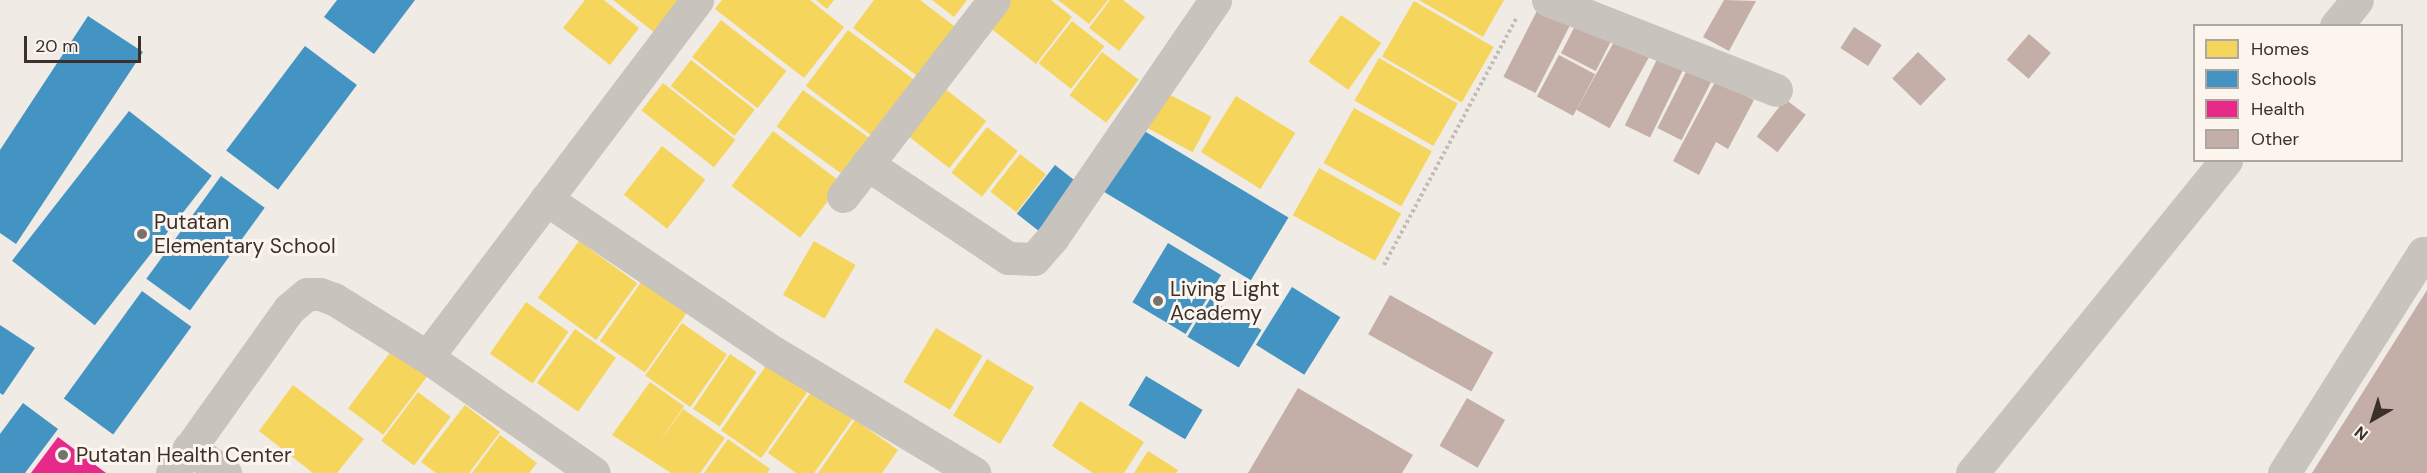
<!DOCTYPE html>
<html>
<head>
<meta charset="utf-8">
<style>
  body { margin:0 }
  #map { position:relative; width:2427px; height:473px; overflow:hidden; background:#f0ebe5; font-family:"DM Sans",sans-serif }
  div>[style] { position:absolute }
  .homes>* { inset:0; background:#f6d55c; transform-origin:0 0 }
  .schools>* { inset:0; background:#4393c3; transform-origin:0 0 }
  .health>* { inset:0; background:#e7298a }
  .building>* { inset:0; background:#c3afa7; transform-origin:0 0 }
  .path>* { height:4px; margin-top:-2px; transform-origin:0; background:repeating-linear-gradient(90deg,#c2bbb6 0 3px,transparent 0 6px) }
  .minor>* { height:33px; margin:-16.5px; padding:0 16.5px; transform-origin:16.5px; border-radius:16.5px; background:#c9c3be }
  .dots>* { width:16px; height:16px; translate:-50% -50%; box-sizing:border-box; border:3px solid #fbf5ee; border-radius:50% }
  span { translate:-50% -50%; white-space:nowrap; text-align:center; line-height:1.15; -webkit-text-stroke:6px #fbf5ee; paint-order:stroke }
  .poi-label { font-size:21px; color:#3b302b }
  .left { translate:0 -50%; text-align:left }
  .legend { position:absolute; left:2193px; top:24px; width:210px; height:138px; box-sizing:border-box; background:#fbf5ee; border:2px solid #aea6a0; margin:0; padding:8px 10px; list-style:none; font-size:18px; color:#3b302b }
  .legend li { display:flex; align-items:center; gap:12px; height:30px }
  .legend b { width:30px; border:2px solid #aea6a0 }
  .north { position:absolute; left:2343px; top:389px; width:60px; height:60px; -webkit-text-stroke:4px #fbf5ee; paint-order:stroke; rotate:219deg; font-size:16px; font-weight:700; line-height:24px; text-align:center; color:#3b302b }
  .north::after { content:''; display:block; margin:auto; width:21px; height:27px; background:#3b302b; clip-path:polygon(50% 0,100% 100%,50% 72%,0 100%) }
  .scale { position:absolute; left:24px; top:36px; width:117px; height:27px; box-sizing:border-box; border:3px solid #3b302b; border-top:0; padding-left:8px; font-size:18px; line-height:21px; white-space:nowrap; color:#3b302b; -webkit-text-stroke:4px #fbf5ee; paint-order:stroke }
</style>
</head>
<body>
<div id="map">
  <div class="homes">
    <i style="clip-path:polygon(585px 0,604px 0,639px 28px,610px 65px,563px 28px)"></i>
    <i style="clip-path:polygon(613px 0,681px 0,655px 33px)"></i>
    <i style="clip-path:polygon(722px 0,810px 0,844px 27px,804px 78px,715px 9px)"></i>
    <i style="clip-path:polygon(816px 0,834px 0,827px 9px)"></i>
    <i style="clip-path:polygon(874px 0,920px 0,961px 31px,924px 81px,853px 28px)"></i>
    <i style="clip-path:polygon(932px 0,967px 0,954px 17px)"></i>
    <i style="clip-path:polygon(1010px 0,1051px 0,1072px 17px,1036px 64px,989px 27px)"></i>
    <i style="clip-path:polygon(1058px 0,1108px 0,1089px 24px)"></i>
    <i style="clip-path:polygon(1110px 0,1123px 0,1145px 17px,1119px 51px,1089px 28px)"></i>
    <i style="clip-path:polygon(1419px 0,1504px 0,1483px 37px)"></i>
    <i style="left:1414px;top:1px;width:92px;height:64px;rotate:30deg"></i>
    <i style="left:1341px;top:15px;width:49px;height:57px;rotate:35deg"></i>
    <i style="left:721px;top:20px;width:83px;height:47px;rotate:38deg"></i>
    <i style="left:1072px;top:21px;width:41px;height:54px;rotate:38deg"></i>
    <i style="left:848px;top:30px;width:87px;height:70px;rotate:37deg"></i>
    <i style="left:1102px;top:52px;width:46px;height:54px;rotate:37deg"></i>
    <i style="left:1379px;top:58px;width:91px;height:49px;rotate:30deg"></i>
    <i style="left:691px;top:60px;width:81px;height:33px;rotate:38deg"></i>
    <i style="left:663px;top:83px;width:92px;height:35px;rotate:38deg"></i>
    <i style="left:939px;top:84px;width:60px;height:60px;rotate:38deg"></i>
    <i style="left:803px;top:90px;width:86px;height:45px;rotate:36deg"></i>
    <i style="left:1163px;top:91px;width:55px;height:40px;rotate:28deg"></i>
    <i style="left:1236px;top:96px;width:70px;height:66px;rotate:32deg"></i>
    <i style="left:1354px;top:108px;width:89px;height:63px;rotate:29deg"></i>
    <i style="left:987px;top:127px;width:39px;height:58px;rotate:38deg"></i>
    <i style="left:773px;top:131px;width:86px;height:69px;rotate:37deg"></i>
    <i style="left:662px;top:146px;width:55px;height:62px;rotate:38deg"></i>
    <i style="left:1020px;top:154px;width:33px;height:48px;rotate:38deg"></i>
    <i style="left:1319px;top:168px;width:94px;height:54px;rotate:29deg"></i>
    <i style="left:579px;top:241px;width:72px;height:70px;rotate:36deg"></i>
    <i style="left:814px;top:241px;width:48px;height:62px;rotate:30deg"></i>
    <i style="left:644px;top:278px;width:55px;height:77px;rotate:35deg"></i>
    <i style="left:526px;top:302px;width:52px;height:63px;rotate:35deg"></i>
    <i style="left:682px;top:323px;width:55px;height:64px;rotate:35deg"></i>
    <i style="left:936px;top:328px;width:54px;height:63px;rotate:31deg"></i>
    <i style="left:575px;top:329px;width:50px;height:66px;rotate:35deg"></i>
    <i style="left:392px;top:350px;width:44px;height:73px;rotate:37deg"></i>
    <i style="left:730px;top:354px;width:32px;height:66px;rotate:34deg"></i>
    <i style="left:987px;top:359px;width:55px;height:66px;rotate:31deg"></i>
    <i style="left:768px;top:363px;width:49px;height:82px;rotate:35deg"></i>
    <i style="clip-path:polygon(650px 382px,684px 406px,653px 451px,683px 409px,725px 438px,700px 473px,671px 473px,612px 435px)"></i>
    <i style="clip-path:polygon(293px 385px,364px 439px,337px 473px,313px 473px,259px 431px)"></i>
    <i style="clip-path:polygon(816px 385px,856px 414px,814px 473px,796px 473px,768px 453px)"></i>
    <i style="left:418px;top:392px;width:41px;height:61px;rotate:37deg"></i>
    <i style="clip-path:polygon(1080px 401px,1144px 442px,1124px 473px,1093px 473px,1052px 446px)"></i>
    <i style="clip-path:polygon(465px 405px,500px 432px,469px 473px,436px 473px,421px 462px)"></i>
    <i style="clip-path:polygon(855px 420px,898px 450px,882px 473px,818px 473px)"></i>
    <i style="clip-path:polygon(500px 435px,537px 463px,529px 473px,472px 473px)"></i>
    <i style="clip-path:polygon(728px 439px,770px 469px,767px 473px,704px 473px)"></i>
    <i style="clip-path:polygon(1148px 451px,1178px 470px,1176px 473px,1134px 473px)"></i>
  </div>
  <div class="schools">
    <i style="clip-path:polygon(337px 0,415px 0,374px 54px,324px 17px)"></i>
    <i style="clip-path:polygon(88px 16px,143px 52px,16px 244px,0 233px,0 150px)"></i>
    <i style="left:305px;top:46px;width:65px;height:131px;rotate:37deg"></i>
    <i style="left:129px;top:111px;width:105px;height:190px;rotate:38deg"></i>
    <i style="left:1141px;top:129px;width:172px;height:73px;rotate:31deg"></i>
    <i style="left:1055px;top:165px;width:36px;height:62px;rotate:38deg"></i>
    <i style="left:221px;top:176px;width:54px;height:127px;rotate:36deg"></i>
    <i style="left:1168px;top:243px;width:62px;height:69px;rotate:31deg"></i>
    <i style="left:1292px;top:287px;width:57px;height:68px;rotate:32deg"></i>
    <i style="left:142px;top:291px;width:61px;height:133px;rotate:36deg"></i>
    <i style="left:1210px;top:299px;width:60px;height:44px;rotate:31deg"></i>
    <i style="clip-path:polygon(0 325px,35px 348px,3px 395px,0 393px)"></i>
    <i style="left:1146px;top:376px;width:66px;height:34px;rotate:31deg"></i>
    <i style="clip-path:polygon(23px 403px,58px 429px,25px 473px,0 473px,0 434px)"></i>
  </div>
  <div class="health">
    <i style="clip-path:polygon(58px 437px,106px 473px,31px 473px)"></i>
  </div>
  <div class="building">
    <i style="clip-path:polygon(1724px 0,1756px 1px,1729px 51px,1703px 37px)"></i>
    <i style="left:1542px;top:1px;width:36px;height:85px;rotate:27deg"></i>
    <i style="left:1581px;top:14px;width:39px;height:44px;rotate:27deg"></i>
    <i style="left:1854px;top:27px;width:33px;height:25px;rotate:33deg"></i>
    <i style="left:1620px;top:31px;width:38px;height:90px;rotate:29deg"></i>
    <i style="left:2029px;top:34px;width:29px;height:34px;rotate:41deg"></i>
    <i style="left:1663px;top:47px;width:28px;height:87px;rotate:26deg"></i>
    <i style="left:1918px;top:52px;width:39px;height:37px;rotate:44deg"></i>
    <i style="left:1559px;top:55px;width:41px;height:47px;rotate:28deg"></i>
    <i style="left:1691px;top:62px;width:27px;height:74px;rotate:27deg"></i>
    <i style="clip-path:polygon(1716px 80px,1754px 100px,1728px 149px,1716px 142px,1699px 175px,1673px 161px)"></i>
    <i style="left:1785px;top:99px;width:26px;height:47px;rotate:37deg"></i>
    <i style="clip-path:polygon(2427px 290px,2427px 473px,2312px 473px)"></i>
    <i style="left:1390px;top:295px;width:118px;height:45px;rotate:29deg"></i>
    <i style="clip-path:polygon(1298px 388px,1413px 455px,1402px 473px,1248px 473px)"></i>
    <i style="left:1467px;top:398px;width:44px;height:55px;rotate:30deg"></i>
  </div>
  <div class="path">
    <i style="left:1384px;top:265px;width:281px;rotate:-61.8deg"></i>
  </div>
  <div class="minor">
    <i style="left:1548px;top:0;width:245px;rotate:21.5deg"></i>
    <i style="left:2336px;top:26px;width:33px;rotate:-51deg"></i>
    <i style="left:867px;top:164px;width:169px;rotate:33.7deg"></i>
    <i style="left:1008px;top:258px;width:26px;rotate:2deg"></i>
    <i style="left:1034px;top:259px;width:29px;rotate:-49deg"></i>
    <i style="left:1053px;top:237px;width:287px;rotate:-55.6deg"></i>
    <i style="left:843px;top:196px;width:247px;rotate:-52.4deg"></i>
    <i style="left:546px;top:199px;width:274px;rotate:34deg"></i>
    <i style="left:773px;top:352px;width:235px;rotate:31deg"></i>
    <i style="left:427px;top:357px;width:448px;rotate:-52.9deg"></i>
    <i style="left:189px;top:448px;width:44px;rotate:34.8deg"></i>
    <i style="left:172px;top:473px;width:201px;rotate:-54.5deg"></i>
    <i style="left:289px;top:309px;width:23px;rotate:-40deg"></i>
    <i style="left:307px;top:294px;width:13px"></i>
    <i style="left:320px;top:294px;width:15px;rotate:20deg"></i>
    <i style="left:334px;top:299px;width:110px;rotate:31.9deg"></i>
    <i style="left:427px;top:357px;width:203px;rotate:34.8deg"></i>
    <i style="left:1972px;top:473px;width:403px;rotate:-50.9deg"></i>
    <i style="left:2284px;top:473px;width:260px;rotate:-57.7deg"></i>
    <i style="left:2423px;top:253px;width:4px;rotate:27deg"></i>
  </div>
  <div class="dots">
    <i style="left:142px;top:234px;background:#7a716c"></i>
    <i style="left:1158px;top:301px;background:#7a716c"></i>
    <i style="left:63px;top:455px;background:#7a716c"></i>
  </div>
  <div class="poi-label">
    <span class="left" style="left:154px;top:234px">Putatan<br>Elementary School</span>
    <span class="left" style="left:1170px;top:301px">Living Light<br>Academy</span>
    <span class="left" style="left:76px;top:455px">Putatan Health Center</span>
  </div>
  <ul class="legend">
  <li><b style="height:16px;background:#f6d55c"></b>Homes</li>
  <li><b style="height:16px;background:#4393c3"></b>Schools</li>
  <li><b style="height:16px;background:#e7298a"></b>Health</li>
  <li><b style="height:16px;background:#c3afa7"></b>Other</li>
  </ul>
  <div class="north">N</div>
  <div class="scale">20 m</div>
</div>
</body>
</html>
